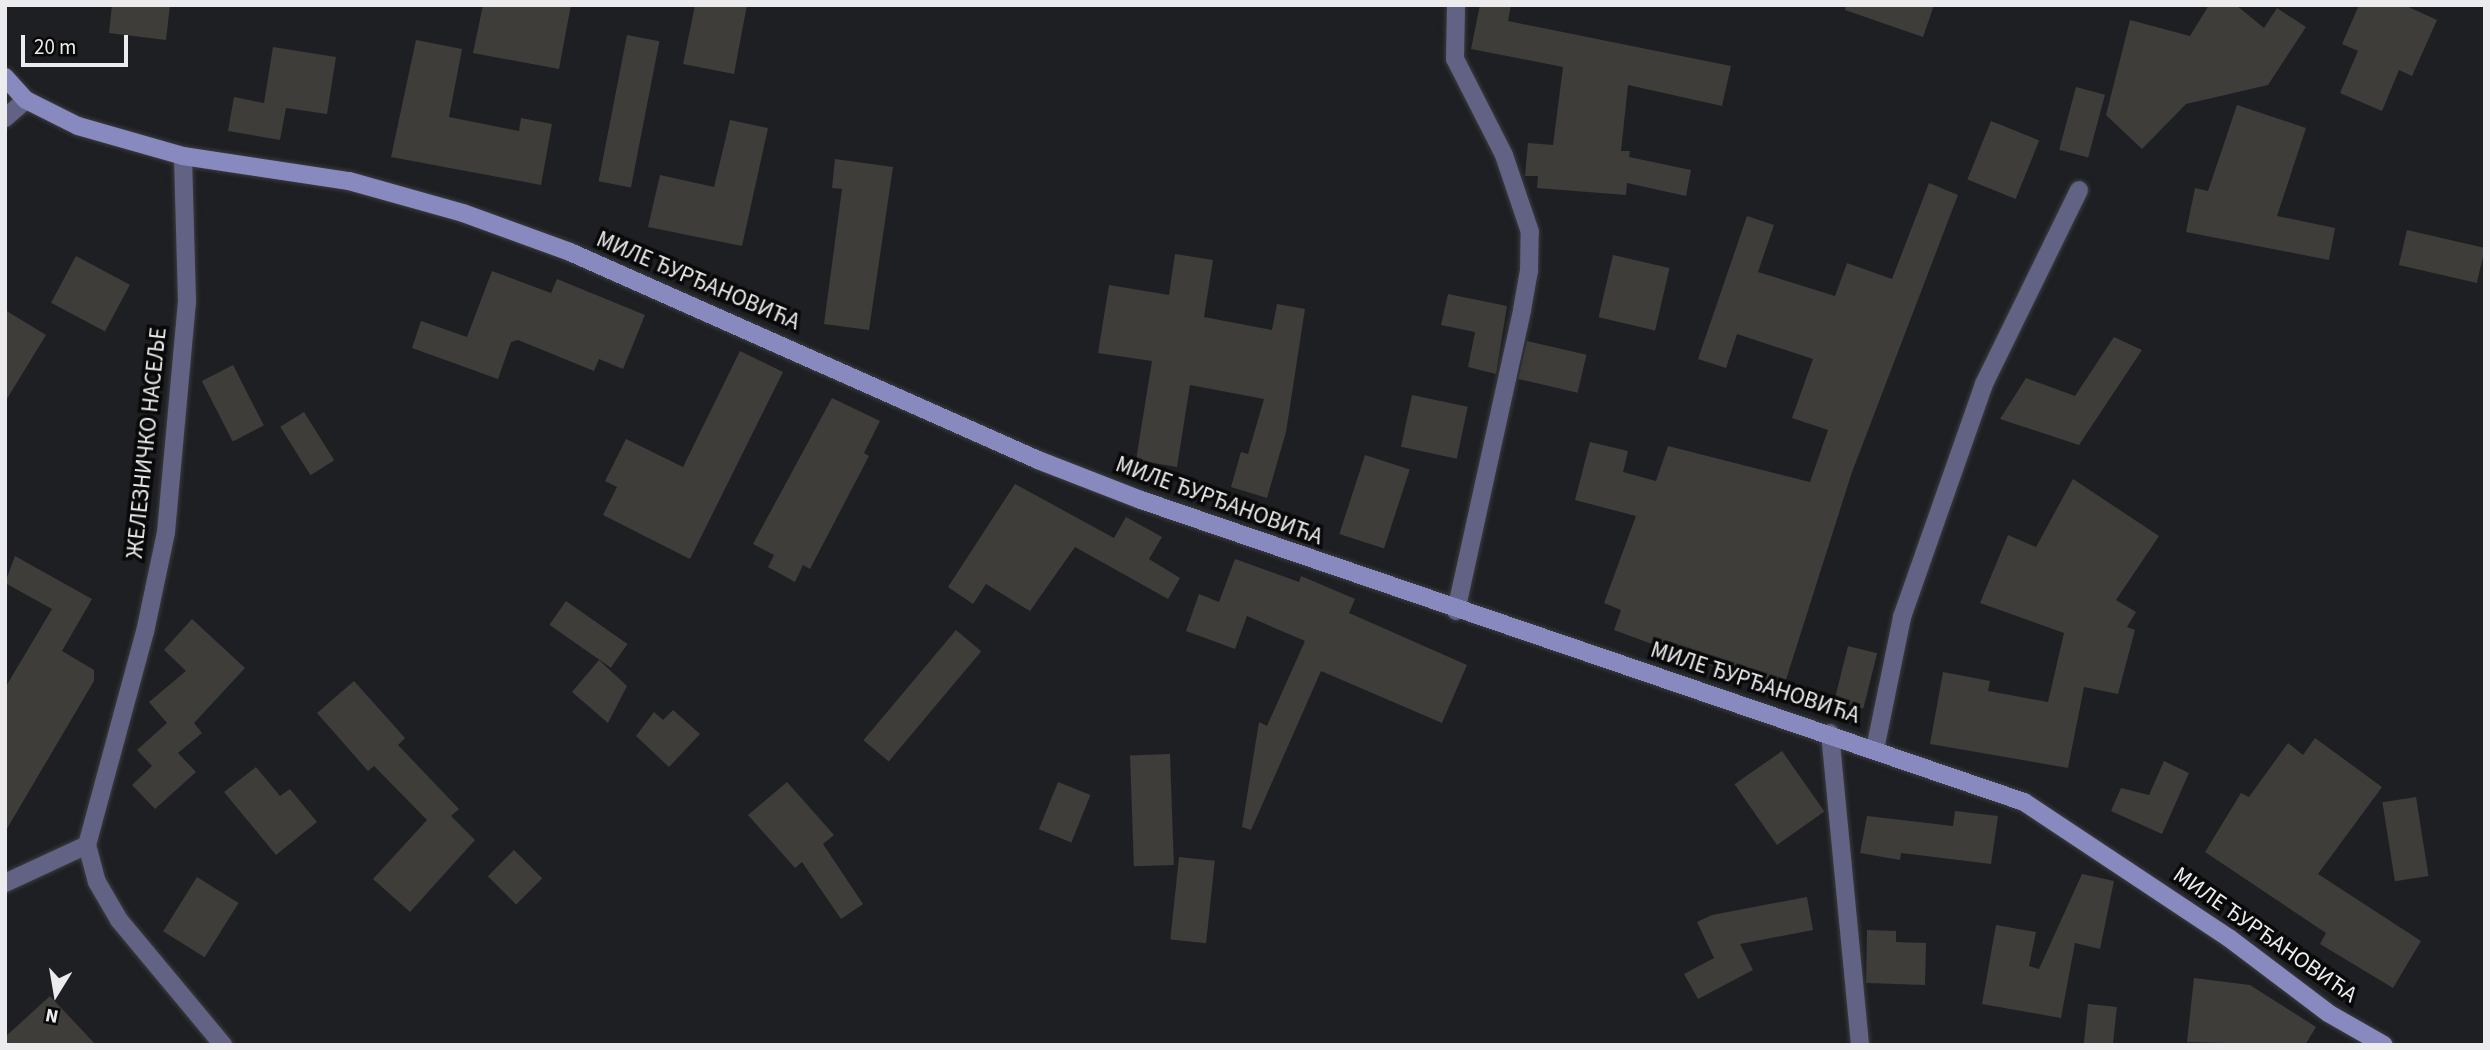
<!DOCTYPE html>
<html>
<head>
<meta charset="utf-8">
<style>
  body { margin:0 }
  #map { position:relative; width:2490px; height:1050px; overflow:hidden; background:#1e1f22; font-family:"Source Sans 3",sans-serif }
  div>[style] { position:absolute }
  .building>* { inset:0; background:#3e3d3a; transform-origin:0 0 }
  .roads { filter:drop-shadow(0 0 2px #3b3c3f) drop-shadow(0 0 2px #3b3c3f) }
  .street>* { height:18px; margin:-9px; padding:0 9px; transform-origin:9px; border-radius:9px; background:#626384 }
  .secondary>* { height:18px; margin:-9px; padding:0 9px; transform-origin:9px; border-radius:9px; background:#8889bf }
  span { translate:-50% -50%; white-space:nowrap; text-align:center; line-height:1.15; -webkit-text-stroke:7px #09090a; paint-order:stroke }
  .street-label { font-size:23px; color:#ececee }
  .frame { position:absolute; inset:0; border:7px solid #ececee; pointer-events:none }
  .north { position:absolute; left:21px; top:959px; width:70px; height:70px; -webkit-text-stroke:5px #09090a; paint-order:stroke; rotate:191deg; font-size:19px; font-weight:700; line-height:28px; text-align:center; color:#ececee }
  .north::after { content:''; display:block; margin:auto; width:24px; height:32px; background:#ececee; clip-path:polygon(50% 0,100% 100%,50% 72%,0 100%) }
  .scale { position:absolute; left:21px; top:35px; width:107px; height:32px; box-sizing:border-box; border:4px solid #ececee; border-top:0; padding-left:9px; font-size:21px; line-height:24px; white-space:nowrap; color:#ececee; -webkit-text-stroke:5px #09090a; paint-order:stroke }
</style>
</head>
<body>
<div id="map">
  <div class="building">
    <i style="clip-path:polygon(112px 5px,170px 5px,166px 40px,109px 33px)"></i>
    <i style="clip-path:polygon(483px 5px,571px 5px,559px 69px,473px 53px)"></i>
    <i style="clip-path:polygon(695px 5px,747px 5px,734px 74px,683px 64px)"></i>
    <i style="clip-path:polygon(1480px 5px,1511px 5px,1508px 21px,1731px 66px,1722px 106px,1628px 85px,1621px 151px,1630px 151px,1629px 157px,1691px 170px,1686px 196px,1627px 183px,1626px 195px,1537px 188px,1538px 176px,1525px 176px,1528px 143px,1553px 145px,1563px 67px,1471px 49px)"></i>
    <i style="clip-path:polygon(1846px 5px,1934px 5px,1923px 37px,1845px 10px)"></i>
    <i style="clip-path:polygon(2209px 5px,2236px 5px,2264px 28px,2277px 8px,2306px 27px,2268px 85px,2186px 104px,2142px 149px,2106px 115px,2130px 20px,2190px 36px)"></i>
    <i style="clip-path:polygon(2359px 5px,2404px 5px,2437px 20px,2412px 76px,2399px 70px,2382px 111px,2340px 93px,2358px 51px,2342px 44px)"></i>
    <i style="left:627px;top:35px;width:33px;height:149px;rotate:11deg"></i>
    <i style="clip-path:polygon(416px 40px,462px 49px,449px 117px,519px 131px,521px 118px,552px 124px,541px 185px,391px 157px)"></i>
    <i style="clip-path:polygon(273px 47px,336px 57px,327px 114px,286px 108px,280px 140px,228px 131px,234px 97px,264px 103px)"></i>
    <i style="left:2076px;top:87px;width:30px;height:65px;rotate:15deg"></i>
    <i style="clip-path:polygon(2237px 105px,2306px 128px,2277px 216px,2335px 228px,2329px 260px,2186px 232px,2195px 188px,2208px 191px)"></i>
    <i style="clip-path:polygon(730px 120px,768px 128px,742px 246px,648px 227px,660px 175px,714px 187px)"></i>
    <i style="left:1991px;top:121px;width:52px;height:63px;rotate:22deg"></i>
    <i style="clip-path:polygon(835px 159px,893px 167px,869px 330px,824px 324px,842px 189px,832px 188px)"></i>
    <i style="clip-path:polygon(1929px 183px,1958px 195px,1852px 472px,1784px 686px,1725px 667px,1728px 672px,1614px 630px,1621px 610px,1604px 603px,1636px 516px,1575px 500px,1590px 442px,1628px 451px,1623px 472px,1656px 481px,1668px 446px,1810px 482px,1828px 430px,1792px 418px,1813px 359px,1737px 334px,1726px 368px,1698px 359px,1747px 216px,1774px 225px,1758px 272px,1835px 296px,1847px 263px,1892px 279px)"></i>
    <i style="left:2407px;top:230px;width:80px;height:36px;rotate:13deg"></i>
    <i style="clip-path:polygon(1175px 254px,1213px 260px,1204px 317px,1272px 330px,1277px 304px,1305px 309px,1286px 432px,1267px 498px,1231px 487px,1241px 452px,1248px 454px,1264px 399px,1190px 385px,1177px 467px,1136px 460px,1152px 361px,1098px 353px,1109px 285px,1169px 295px)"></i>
    <i style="left:1613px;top:255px;width:58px;height:64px;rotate:13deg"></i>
    <i style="left:76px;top:256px;width:61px;height:53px;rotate:28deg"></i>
    <i style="clip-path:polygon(492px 271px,551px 293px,557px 279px,645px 315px,623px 369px,599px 359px,594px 371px,518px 340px,511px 342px,498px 379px,412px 348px,421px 321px,467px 337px)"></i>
    <i style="clip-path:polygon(1448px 294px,1507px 306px,1496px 374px,1468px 367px,1475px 332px,1441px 325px)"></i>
    <i style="clip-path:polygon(5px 310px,46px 335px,5px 402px)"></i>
    <i style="clip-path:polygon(2114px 337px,2142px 350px,2079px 445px,2000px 419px,2026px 378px,2075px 396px)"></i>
    <i style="left:1527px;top:341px;width:61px;height:39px;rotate:13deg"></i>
    <i style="clip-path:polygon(740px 351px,783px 372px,690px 559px,603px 515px,617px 487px,605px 481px,626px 439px,683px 467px)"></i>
    <i style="left:233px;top:365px;width:68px;height:35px;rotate:63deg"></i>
    <i style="left:1412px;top:395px;width:57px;height:53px;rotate:12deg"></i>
    <i style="clip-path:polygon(832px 398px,880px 421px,864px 453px,869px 456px,810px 569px,803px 565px,795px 582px,768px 567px,774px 555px,753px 544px)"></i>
    <i style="left:304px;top:412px;width:57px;height:28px;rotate:58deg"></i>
    <i style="left:1365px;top:455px;width:47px;height:83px;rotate:18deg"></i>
    <i style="clip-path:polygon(2073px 479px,2159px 536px,2116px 600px,2136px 612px,2127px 627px,2135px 630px,2118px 694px,2084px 687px,2068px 768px,1930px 744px,1943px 672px,1990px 681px,1988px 691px,2048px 702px,2064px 633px,1980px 603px,2008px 535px,2036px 547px)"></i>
    <i style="clip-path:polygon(1015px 484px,1114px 538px,1126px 517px,1162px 537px,1149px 559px,1180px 578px,1168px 599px,1075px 547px,1030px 611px,986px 584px,973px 604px,948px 587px)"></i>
    <i style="clip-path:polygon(15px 556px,92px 599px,62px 651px,94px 670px,94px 681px,5px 832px,5px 688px,52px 609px,5px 583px)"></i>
    <i style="clip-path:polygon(1235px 559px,1299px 582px,1301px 576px,1355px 599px,1349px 613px,1467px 665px,1442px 723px,1321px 671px,1251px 830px,1242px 827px,1259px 722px,1267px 726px,1305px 641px,1247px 616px,1235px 649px,1186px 631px,1199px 594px,1219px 602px)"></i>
    <i style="left:566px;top:601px;width:75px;height:29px;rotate:35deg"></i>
    <i style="clip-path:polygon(192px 619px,245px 668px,194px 723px,202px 733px,178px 753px,196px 772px,155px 809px,132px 785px,152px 766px,137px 750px,167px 723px,149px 702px,186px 671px,164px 650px)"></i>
    <i style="left:956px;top:630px;width:33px;height:144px;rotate:40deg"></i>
    <i style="left:1848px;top:646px;width:30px;height:57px;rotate:14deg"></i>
    <i style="clip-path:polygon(599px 660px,627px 686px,608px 723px,572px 692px)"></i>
    <i style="clip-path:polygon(354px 681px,405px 738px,398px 745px,459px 809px,451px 816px,475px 840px,410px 912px,373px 879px,427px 820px,374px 766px,368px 771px,317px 713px)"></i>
    <i style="clip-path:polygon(673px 710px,700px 734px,669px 767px,636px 736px,654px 712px,663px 720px)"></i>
    <i style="clip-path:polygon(2315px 738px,2382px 787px,2318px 874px,2421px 941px,2393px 988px,2320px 944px,2326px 933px,2205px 852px,2241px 793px,2249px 797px,2288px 743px,2303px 755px)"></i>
    <i style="left:1782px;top:751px;width:74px;height:58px;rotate:55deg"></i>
    <i style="left:1170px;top:754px;width:111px;height:40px;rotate:88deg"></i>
    <i style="clip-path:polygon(2164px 761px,2189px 773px,2162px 834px,2111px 811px,2121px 788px,2149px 795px)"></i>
    <i style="clip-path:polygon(256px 767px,280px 796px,290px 789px,317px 822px,276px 855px,224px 792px)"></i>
    <i style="clip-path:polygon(787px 782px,834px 835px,823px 844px,863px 904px,841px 919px,802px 862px,795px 868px,748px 815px)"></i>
    <i style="left:1058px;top:782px;width:35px;height:51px;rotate:22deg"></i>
    <i style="left:2416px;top:797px;width:80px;height:34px;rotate:81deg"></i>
    <i style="clip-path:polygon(1955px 811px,1998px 816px,1991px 864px,1901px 853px,1900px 860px,1860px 853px,1867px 816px,1953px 826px)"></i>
    <i style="left:514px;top:850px;width:40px;height:37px;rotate:45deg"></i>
    <i style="left:1179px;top:857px;width:36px;height:83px;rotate:6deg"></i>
    <i style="clip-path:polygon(2082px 874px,2114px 881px,2100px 949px,2075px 943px,2061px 1018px,1982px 1004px,1996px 925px,2036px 932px,2029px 966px,2039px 969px)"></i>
    <i style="left:197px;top:877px;width:49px;height:64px;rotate:32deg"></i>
    <i style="clip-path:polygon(1807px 897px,1813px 930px,1740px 944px,1753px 970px,1698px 999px,1684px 974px,1714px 958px,1697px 922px,1712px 915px)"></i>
    <i style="clip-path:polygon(1867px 930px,1896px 931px,1896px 942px,1926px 943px,1925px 985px,1866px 983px)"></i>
    <i style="clip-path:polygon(2194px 978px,2250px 985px,2316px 1027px,2305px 1045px,2187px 1042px)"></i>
    <i style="clip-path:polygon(50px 996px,96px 1045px,5px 1045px,5px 1037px)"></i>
    <i style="left:2088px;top:1004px;width:29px;height:41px;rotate:6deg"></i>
  </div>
  <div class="roads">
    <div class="street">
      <i style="left:5px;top:118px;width:28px;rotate:-41deg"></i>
      <i style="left:1456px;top:611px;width:308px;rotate:-77.6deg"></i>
      <i style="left:1522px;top:310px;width:40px;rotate:-80deg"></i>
      <i style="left:1529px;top:271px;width:39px;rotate:-89deg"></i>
      <i style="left:1530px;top:232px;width:81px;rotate:-108.7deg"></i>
      <i style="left:1504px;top:155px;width:108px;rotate:-117deg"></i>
      <i style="left:1455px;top:59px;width:54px;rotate:-88.9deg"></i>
      <i style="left:1830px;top:733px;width:313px;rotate:84.5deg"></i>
      <i style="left:1875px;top:749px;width:135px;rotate:-78.4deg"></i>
      <i style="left:1902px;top:617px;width:247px;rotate:-70.6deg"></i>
      <i style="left:1984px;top:384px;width:216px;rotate:-63.9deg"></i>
      <i style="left:87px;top:845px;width:38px;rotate:75deg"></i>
      <i style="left:97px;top:882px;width:44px;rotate:59.9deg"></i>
      <i style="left:119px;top:920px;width:163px;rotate:50.2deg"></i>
      <i style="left:5px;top:883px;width:90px;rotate:-24.9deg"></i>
      <i style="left:87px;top:845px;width:221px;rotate:-74.8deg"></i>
      <i style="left:145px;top:632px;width:102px;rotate:-78.1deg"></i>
      <i style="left:166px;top:532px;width:232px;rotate:-84.8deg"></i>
      <i style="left:187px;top:301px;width:145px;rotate:-91.6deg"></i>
    </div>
    <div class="secondary">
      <i style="left:5px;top:77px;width:31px;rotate:48deg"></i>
      <i style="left:26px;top:100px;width:58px;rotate:26.6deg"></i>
      <i style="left:78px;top:126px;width:109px;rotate:15.9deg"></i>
      <i style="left:183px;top:156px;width:168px;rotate:8.6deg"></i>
      <i style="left:349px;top:181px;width:118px;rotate:15.7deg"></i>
      <i style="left:463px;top:213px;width:114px;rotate:20deg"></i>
      <i style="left:570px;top:252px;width:512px;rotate:23.96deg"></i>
      <i style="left:1038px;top:460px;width:110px;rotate:21.2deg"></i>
      <i style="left:1141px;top:500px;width:933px;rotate:18.88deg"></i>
      <i style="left:2024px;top:802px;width:246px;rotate:33.6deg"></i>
      <i style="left:2229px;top:938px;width:124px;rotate:37.1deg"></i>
      <i style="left:2328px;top:1013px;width:64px;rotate:29.7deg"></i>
    </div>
  </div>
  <div class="street-label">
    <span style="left:698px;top:281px;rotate:23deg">МИЛЕ ЂУРЂАНОВИЋА</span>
    <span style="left:147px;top:443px;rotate:-84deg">ЖЕЛЕЗНИЧКО НАСЕЉЕ</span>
    <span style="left:1219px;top:501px;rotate:20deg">МИЛЕ ЂУРЂАНОВИЋА</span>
    <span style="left:1755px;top:683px;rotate:18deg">МИЛЕ ЂУРЂАНОВИЋА</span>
    <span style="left:2265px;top:935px;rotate:35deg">МИЛЕ ЂУРЂАНОВИЋА</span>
  </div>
  <div class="frame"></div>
  <div class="north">N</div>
  <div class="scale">20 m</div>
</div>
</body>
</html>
